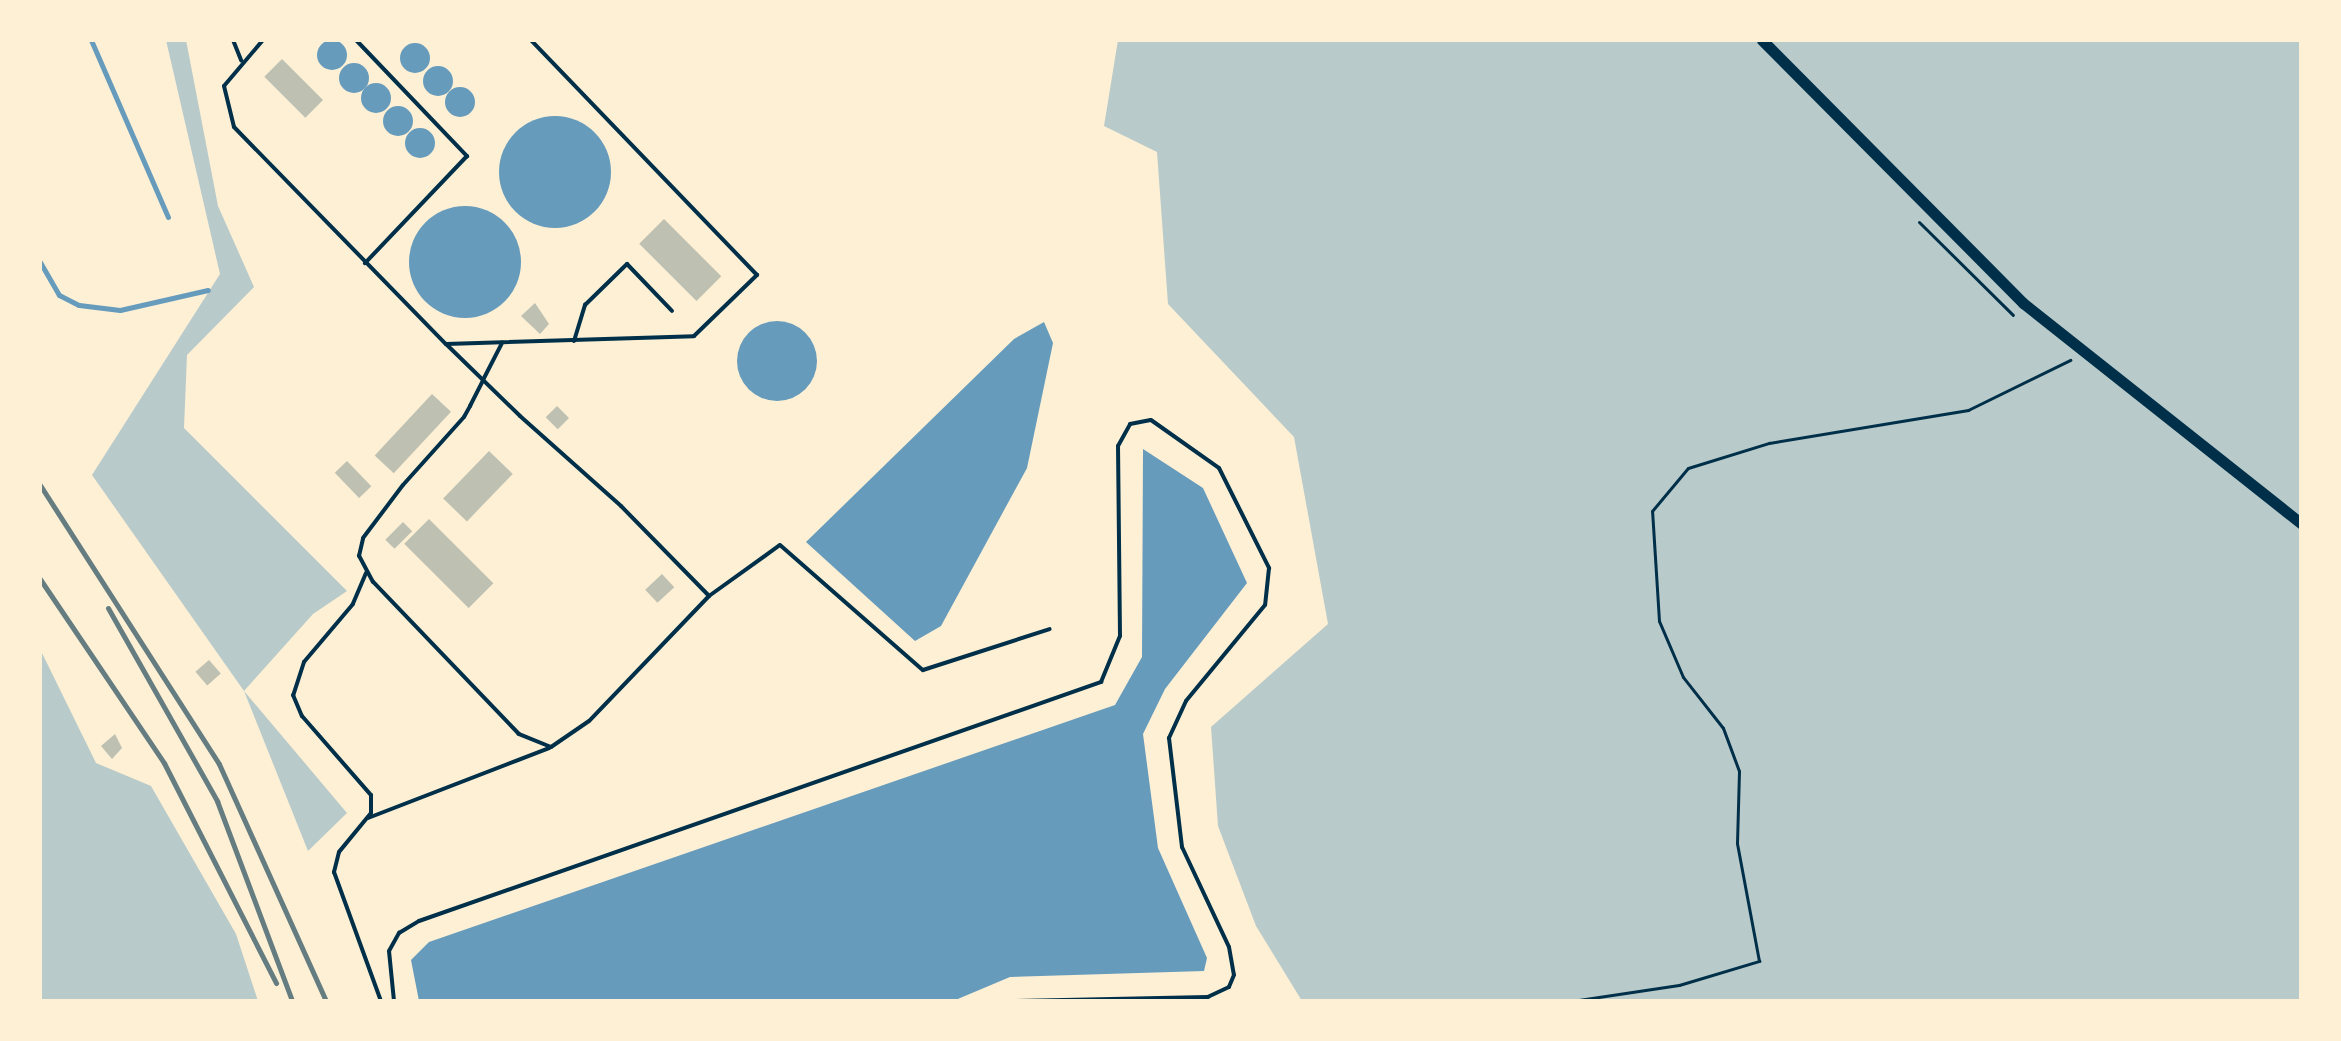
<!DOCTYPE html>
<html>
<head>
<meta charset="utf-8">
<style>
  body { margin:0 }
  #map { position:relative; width:2341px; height:1041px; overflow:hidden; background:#fdf0d5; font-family:Rubik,sans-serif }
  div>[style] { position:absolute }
  .green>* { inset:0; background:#b9caca }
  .water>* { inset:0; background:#669bbc }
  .round { border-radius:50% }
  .stream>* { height:5px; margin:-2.5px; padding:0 2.5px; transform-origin:2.5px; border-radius:2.5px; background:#669bbc }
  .building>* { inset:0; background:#bec0b2; transform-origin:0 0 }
  .path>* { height:3px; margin:-1.5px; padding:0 1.5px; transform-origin:1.5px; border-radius:1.5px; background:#003049 }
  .service>* { height:4px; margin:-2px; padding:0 2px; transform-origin:2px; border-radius:2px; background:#003049 }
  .tertiary>* { height:11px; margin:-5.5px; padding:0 5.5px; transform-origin:5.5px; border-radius:5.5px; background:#003049 }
  .rail>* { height:5px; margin:-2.5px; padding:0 2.5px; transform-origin:2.5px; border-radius:2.5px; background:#657d81 }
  span { translate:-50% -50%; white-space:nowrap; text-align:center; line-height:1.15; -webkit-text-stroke:8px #fdf0d5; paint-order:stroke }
  .frame { position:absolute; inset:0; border:42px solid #fdf0d5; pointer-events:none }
</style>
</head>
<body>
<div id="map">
  <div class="green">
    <i style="clip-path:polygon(166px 40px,186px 40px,218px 206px,254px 287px,187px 355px,184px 428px,347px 591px,313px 614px,244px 691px,347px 813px,308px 851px,244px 691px,92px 475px,220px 274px)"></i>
    <i style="clip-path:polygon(1118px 40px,2301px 40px,2301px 1001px,1302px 1001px,1256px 926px,1218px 826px,1211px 727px,1328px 624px,1294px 437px,1168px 304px,1157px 152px,1104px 126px)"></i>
    <i style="clip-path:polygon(40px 649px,96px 763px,151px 786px,236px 934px,258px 1001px,40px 1001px)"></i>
  </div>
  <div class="water">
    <i class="round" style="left:317px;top:40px;width:30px;height:30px"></i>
    <i class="round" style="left:400px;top:43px;width:30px;height:30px"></i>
    <i class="round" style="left:339px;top:63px;width:30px;height:30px"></i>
    <i class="round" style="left:423px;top:66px;width:30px;height:30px"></i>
    <i class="round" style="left:361px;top:83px;width:30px;height:30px"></i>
    <i class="round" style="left:445px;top:87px;width:30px;height:30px"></i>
    <i class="round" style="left:383px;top:106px;width:30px;height:30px"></i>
    <i class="round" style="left:499px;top:116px;width:112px;height:112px"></i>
    <i class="round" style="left:405px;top:128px;width:30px;height:30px"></i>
    <i class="round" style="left:409px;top:206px;width:112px;height:112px"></i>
    <i class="round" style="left:737px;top:321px;width:80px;height:80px"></i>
    <i style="clip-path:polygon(1044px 322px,1053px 343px,1027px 468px,941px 626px,915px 641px,806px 542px,1014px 339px)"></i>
    <i style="clip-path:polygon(1143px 449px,1203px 488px,1247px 583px,1165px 689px,1143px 734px,1158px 848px,1207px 958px,1204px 971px,1010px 977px,953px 1001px,419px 1001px,411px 960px,429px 942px,1115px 705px,1142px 657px)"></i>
  </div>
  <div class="stream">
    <i style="left:91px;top:40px;width:193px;rotate:66.5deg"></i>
    <i style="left:40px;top:262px;width:38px;rotate:60deg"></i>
    <i style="left:59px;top:295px;width:22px;rotate:27deg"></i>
    <i style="left:79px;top:305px;width:41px;rotate:7deg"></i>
    <i style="left:120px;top:310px;width:90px;rotate:-12.8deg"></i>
  </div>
  <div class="building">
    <i style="left:282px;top:59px;width:58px;height:25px;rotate:45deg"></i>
    <i style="left:664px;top:219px;width:81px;height:35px;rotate:45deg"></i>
    <i style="clip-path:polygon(535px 303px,549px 324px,540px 334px,521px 316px)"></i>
    <i style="left:432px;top:394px;width:26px;height:84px;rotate:43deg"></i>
    <i style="left:557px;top:406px;width:17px;height:16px;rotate:45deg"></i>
    <i style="left:489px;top:451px;width:33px;height:66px;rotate:44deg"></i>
    <i style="left:347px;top:461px;width:35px;height:17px;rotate:46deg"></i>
    <i style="left:429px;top:519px;width:91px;height:35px;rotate:45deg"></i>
    <i style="left:403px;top:522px;width:13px;height:25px;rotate:45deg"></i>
    <i style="left:662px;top:574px;width:18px;height:23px;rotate:47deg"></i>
    <i style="left:209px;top:660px;width:18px;height:18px;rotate:49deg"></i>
    <i style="clip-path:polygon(115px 734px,122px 748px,112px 759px,101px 746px)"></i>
  </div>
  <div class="path">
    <i style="left:1919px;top:222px;width:132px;rotate:44.7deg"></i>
    <i style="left:1572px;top:1001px;width:108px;rotate:-8.5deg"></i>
    <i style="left:1679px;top:985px;width:84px;rotate:-16.7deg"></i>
    <i style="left:1759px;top:961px;width:120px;rotate:-100.6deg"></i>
    <i style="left:1737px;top:843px;width:72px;rotate:-88.4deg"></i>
    <i style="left:1739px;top:771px;width:46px;rotate:-110.4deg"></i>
    <i style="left:1723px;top:728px;width:65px;rotate:-128.1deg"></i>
    <i style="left:1683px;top:677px;width:61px;rotate:-113.2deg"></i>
    <i style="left:1659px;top:621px;width:110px;rotate:-93.6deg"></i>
    <i style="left:1652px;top:511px;width:56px;rotate:-50.1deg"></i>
    <i style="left:1688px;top:468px;width:85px;rotate:-17.2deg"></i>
    <i style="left:1769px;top:443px;width:202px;rotate:-9.4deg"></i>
    <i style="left:1968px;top:410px;width:114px;rotate:-26.1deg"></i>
  </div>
  <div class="service">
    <i style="left:233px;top:40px;width:22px;rotate:68deg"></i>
    <i style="left:263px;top:40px;width:60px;rotate:130.3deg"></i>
    <i style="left:224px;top:86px;width:42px;rotate:76.3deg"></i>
    <i style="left:234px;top:127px;width:303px;rotate:45.7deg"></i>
    <i style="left:446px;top:344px;width:248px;rotate:-1.8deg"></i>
    <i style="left:694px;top:336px;width:88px;rotate:-44.1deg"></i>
    <i style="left:757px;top:275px;width:326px;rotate:-133.9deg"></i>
    <i style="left:356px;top:40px;width:161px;rotate:46.3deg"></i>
    <i style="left:467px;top:156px;width:148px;rotate:133.6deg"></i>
    <i style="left:574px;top:341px;width:38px;rotate:-73deg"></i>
    <i style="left:585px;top:305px;width:59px;rotate:-44.3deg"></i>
    <i style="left:627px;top:264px;width:65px;rotate:46.2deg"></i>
    <i style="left:446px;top:344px;width:103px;rotate:44.2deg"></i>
    <i style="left:520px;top:416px;width:135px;rotate:41.7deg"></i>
    <i style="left:621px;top:506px;width:126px;rotate:45.6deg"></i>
    <i style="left:709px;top:596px;width:173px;rotate:133.8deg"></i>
    <i style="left:589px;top:721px;width:46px;rotate:145.6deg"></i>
    <i style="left:551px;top:747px;width:35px;rotate:-158deg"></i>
    <i style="left:519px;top:734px;width:211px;rotate:-133.8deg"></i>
    <i style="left:373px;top:582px;width:30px;rotate:-118deg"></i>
    <i style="left:359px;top:556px;width:18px;rotate:-77deg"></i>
    <i style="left:363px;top:538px;width:66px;rotate:-53deg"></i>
    <i style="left:403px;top:485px;width:91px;rotate:-48.1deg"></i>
    <i style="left:464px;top:417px;width:13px;rotate:-61deg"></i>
    <i style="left:470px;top:406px;width:29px;rotate:-63deg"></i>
    <i style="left:483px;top:380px;width:42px;rotate:-62.8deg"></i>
    <i style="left:366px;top:573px;width:34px;rotate:113deg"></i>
    <i style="left:353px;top:604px;width:76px;rotate:130.2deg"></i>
    <i style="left:304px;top:662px;width:35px;rotate:108deg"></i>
    <i style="left:293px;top:695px;width:23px;rotate:67deg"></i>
    <i style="left:302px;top:716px;width:105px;rotate:48.9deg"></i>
    <i style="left:371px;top:795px;width:18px;rotate:90deg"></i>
    <i style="left:371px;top:813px;width:50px;rotate:129.4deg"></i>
    <i style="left:339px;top:852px;width:21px;rotate:104deg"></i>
    <i style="left:334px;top:872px;width:137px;rotate:70deg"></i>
    <i style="left:709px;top:596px;width:87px;rotate:-35.7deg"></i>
    <i style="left:780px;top:545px;width:190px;rotate:41.2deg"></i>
    <i style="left:923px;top:670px;width:133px;rotate:-17.9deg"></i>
    <i style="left:368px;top:818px;width:194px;rotate:-21.1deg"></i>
    <i style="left:394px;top:1001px;width:50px;rotate:-95.7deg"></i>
    <i style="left:389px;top:951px;width:21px;rotate:-61deg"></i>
    <i style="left:399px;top:933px;width:23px;rotate:-31deg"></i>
    <i style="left:419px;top:921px;width:723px;rotate:-19.31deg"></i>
    <i style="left:1101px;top:682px;width:50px;rotate:-67.6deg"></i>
    <i style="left:1120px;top:636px;width:190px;rotate:-90.6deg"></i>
    <i style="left:1118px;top:446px;width:25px;rotate:-61deg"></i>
    <i style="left:1130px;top:424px;width:21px;rotate:-11deg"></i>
    <i style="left:1151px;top:420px;width:83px;rotate:35.2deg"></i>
    <i style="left:1219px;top:468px;width:112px;rotate:63.4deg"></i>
    <i style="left:1269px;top:568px;width:37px;rotate:96deg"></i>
    <i style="left:1265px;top:605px;width:124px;rotate:129.5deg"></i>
    <i style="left:1186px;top:701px;width:41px;rotate:114.7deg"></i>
    <i style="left:1169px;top:738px;width:110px;rotate:83.2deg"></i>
    <i style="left:1182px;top:847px;width:110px;rotate:64.8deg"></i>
    <i style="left:1229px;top:947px;width:28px;rotate:80deg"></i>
    <i style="left:1234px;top:975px;width:13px;rotate:113deg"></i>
    <i style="left:1229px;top:987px;width:23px;rotate:155deg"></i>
    <i style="left:1208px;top:997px;width:197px;rotate:178.8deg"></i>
  </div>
  <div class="tertiary">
    <i style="left:1762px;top:40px;width:371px;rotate:45.2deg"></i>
    <i style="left:2023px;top:303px;width:355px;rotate:38.4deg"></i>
  </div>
  <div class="rail">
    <i style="left:40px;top:485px;width:331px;rotate:57.3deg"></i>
    <i style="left:219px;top:764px;width:260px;rotate:65.7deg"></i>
    <i style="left:40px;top:579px;width:222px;rotate:56deg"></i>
    <i style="left:164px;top:763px;width:247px;rotate:63deg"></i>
    <i style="left:108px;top:608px;width:222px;rotate:60.5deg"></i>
    <i style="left:217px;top:801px;width:214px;rotate:69.4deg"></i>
  </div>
  <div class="frame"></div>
</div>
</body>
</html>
